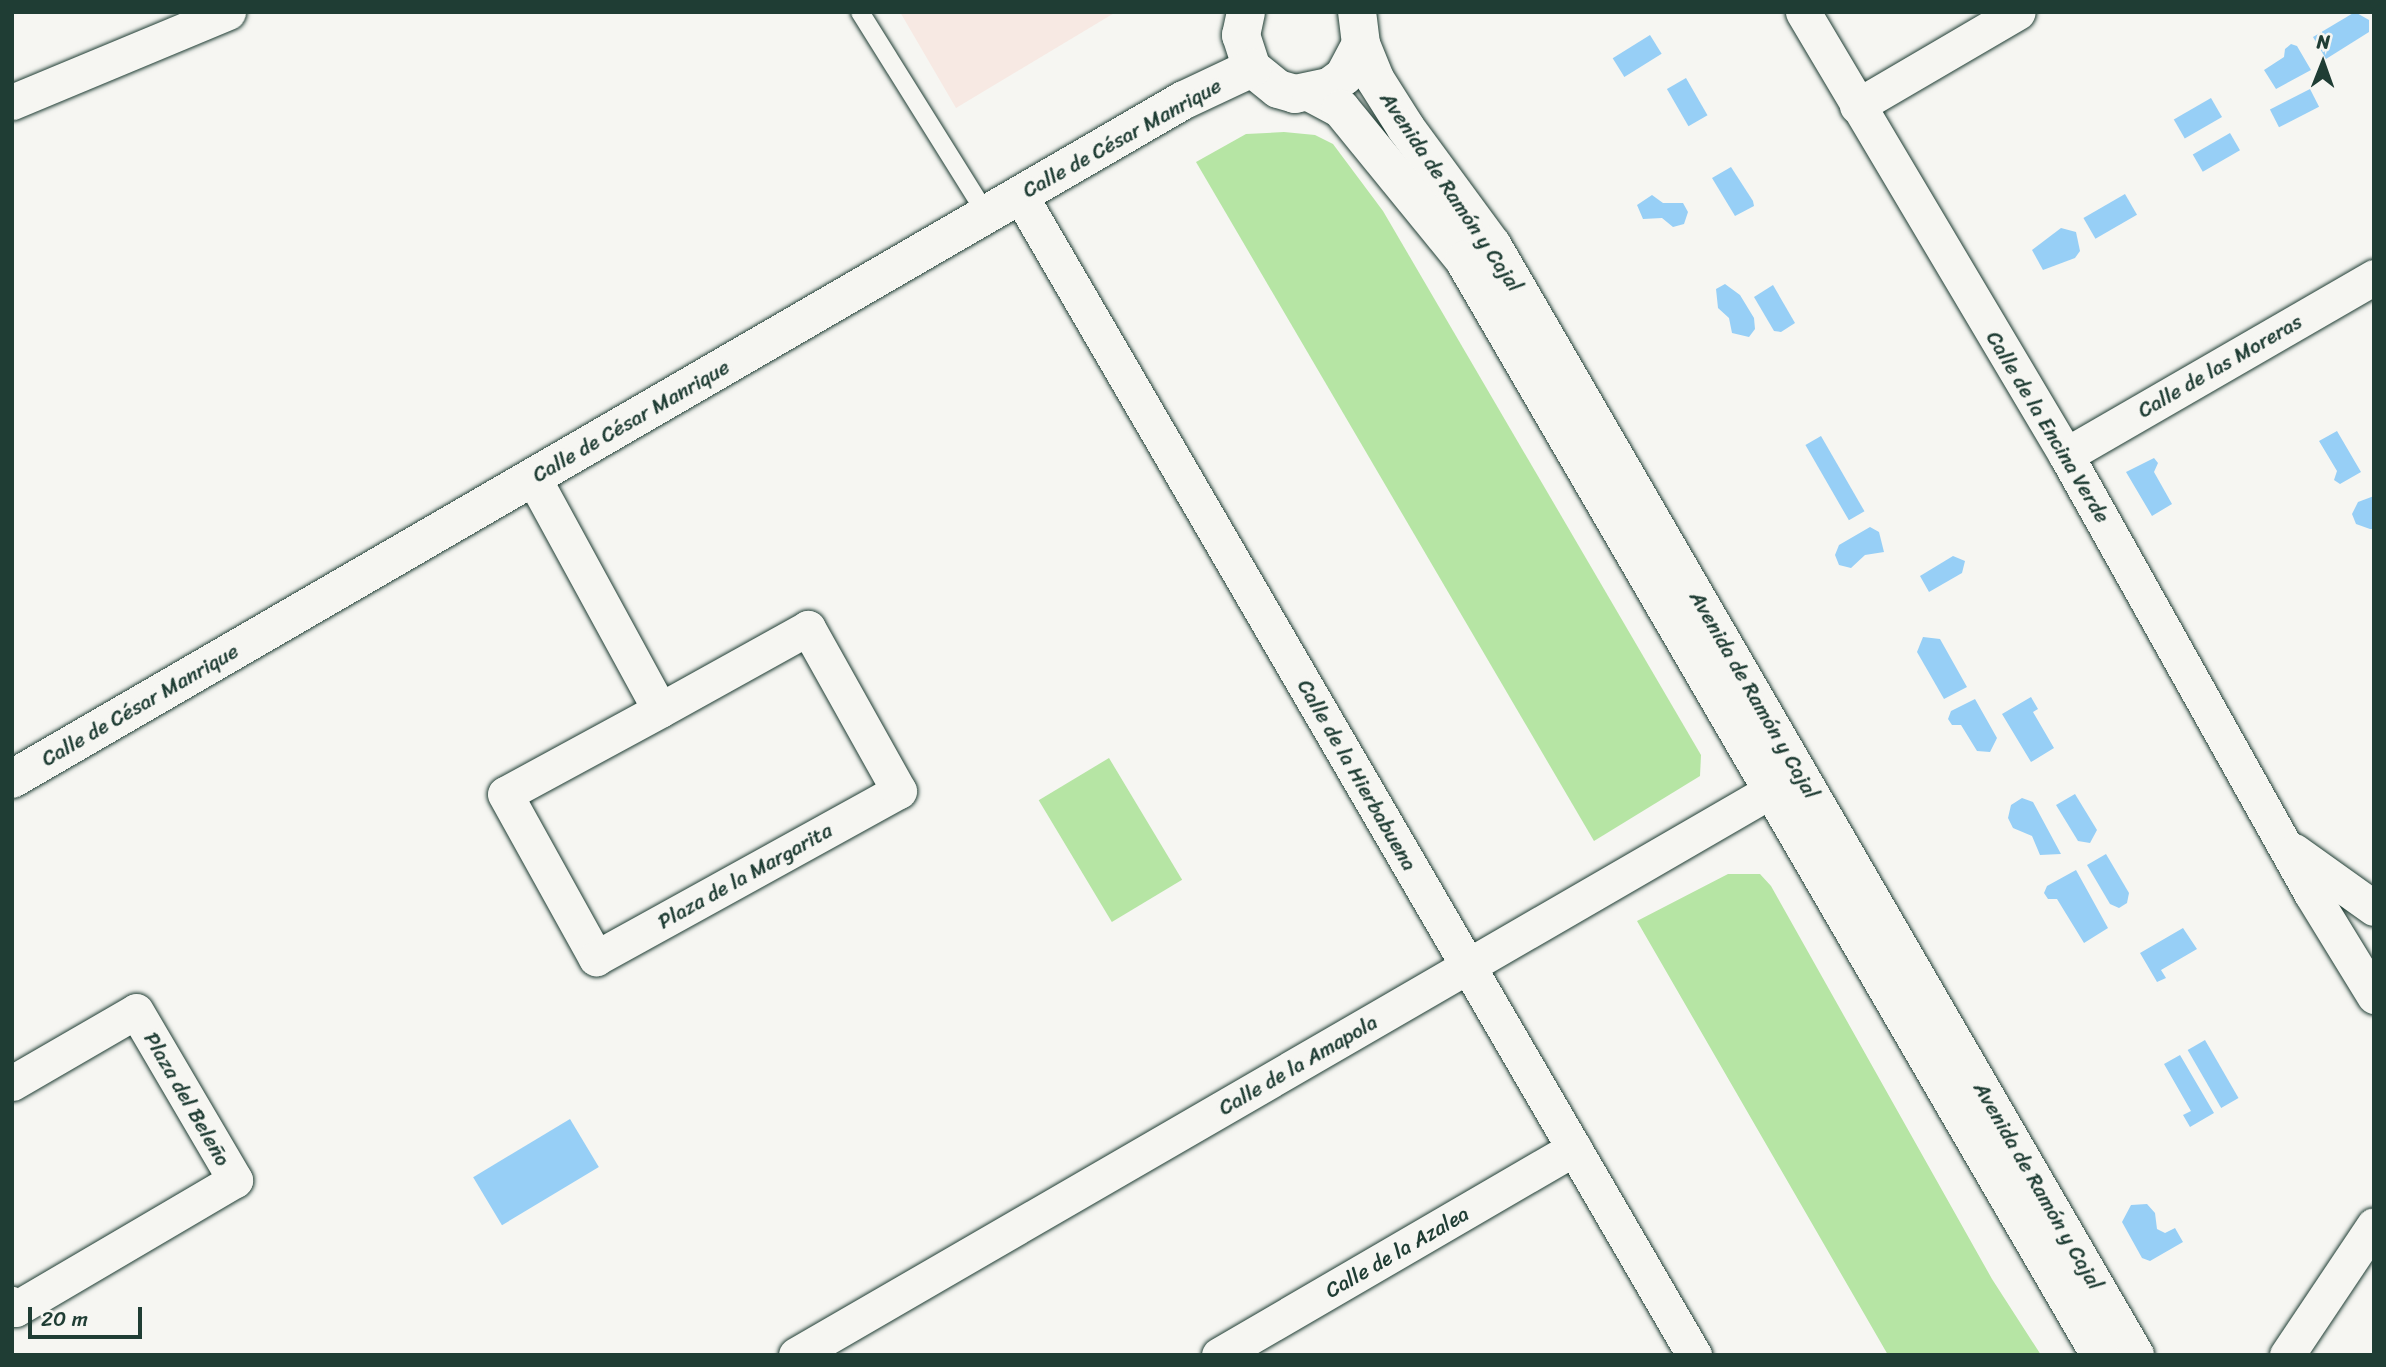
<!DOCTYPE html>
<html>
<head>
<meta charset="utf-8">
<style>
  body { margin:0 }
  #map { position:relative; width:2386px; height:1367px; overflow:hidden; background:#f6f6f2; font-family:Sriracha,sans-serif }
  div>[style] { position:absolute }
  .built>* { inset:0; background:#f7e9e3 }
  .green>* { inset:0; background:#b6e5a4; transform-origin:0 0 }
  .water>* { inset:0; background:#97cff6; transform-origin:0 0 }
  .roads { filter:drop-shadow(0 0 2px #1f3d34) drop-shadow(0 0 2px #1f3d34) }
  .service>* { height:18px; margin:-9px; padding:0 9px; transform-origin:9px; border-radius:9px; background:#f6f6f2 }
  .minor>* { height:35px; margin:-17.5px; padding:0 17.5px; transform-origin:17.5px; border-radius:17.5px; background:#f6f6f2 }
  .tertiary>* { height:38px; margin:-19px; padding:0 19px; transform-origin:19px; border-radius:19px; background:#f6f6f2 }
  span { translate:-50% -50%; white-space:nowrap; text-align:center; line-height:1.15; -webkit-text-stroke:7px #f6f6f2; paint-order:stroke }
  .street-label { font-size:21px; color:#1f3d34 }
  .frame { position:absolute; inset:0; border:14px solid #1f3d34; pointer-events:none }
  .north { position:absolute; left:2288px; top:28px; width:70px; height:70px; -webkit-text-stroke:5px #f6f6f2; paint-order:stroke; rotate:1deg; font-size:19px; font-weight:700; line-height:28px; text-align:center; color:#1f3d34 }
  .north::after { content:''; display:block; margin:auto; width:24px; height:32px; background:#1f3d34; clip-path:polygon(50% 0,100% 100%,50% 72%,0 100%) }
  .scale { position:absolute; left:28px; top:1307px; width:114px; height:32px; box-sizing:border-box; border:4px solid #1f3d34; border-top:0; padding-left:9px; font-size:21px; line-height:24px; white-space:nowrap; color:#1f3d34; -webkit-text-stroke:5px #f6f6f2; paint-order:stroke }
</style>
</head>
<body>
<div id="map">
  <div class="built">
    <i style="clip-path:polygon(900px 12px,1116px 12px,956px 108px)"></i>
  </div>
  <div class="green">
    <i style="clip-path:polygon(1284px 132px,1315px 135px,1333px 144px,1383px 211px,1701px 755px,1700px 776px,1594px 841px,1196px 162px,1246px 134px)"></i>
    <i style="left:1109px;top:758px;width:142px;height:82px;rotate:59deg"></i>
    <i style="clip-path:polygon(1728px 874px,1760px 874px,1771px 886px,1992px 1279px,2041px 1355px,1888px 1355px,1637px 921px)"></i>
  </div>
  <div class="water">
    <i style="clip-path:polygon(2355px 12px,2369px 20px,2369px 32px,2326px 59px,2313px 37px)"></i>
    <i style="left:1650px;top:35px;width:22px;height:44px;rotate:58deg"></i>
    <i style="clip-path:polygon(2291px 44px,2297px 46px,2311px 70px,2276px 89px,2264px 70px,2284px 57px,2285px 49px)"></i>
    <i style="left:1686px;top:78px;width:43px;height:22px;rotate:60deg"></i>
    <i style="left:2310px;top:89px;width:20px;height:45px;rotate:63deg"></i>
    <i style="left:2211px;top:98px;width:22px;height:43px;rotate:60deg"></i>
    <i style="left:2230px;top:133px;width:20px;height:43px;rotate:60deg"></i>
    <i style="clip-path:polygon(1731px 167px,1753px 201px,1754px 206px,1735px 216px,1712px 178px)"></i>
    <i style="left:2125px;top:194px;width:24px;height:48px;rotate:60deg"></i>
    <i style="clip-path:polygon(1652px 195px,1663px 203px,1683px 203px,1688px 212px,1684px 224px,1673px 227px,1662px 218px,1643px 219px,1637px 205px)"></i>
    <i style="clip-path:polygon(2061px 228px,2076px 232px,2080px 251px,2075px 258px,2043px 270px,2032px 250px)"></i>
    <i style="clip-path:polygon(1725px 284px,1740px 295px,1754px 318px,1755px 329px,1749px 337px,1732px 333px,1729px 318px,1718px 308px,1716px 289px)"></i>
    <i style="clip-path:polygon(1773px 285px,1795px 323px,1781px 332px,1774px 331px,1754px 297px)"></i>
    <i style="clip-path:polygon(2337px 431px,2361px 472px,2340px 484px,2334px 480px,2337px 471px,2319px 441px)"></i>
    <i style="left:1821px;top:436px;width:87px;height:18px;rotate:60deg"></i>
    <i style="clip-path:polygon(2154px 458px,2158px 463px,2154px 472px,2172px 504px,2152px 516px,2126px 472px)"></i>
    <i style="clip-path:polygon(2374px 496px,2374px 529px,2370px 529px,2356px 524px,2352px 514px,2358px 502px)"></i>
    <i style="clip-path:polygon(1870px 527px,1879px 532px,1884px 552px,1865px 555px,1851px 568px,1839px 565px,1835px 555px,1839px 545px)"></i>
    <i style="clip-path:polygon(1953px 556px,1965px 561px,1962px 573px,1929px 592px,1920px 576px)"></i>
    <i style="clip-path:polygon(1923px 637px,1940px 639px,1967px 687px,1944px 699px,1917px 652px)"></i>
    <i style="clip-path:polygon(2031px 697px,2038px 709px,2033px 712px,2054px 748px,2031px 762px,2002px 714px)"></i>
    <i style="clip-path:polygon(1975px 699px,1997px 738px,1990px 752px,1977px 751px,1961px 725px,1952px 725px,1948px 719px,1951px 711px)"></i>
    <i style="clip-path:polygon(2075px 794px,2097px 830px,2090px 843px,2078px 841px,2056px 805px)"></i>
    <i style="clip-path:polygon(2022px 798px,2033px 802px,2061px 854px,2040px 855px,2032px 836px,2013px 828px,2008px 818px,2011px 805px)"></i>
    <i style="clip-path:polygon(2106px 854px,2129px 893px,2127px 903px,2119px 908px,2110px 904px,2087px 865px)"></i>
    <i style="clip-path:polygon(2076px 870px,2108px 928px,2084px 943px,2057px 899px,2048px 899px,2044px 893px,2047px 886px)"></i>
    <i style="clip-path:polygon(2183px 928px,2197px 949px,2161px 970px,2166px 978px,2157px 982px,2140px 953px)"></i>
    <i style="left:2205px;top:1040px;width:67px;height:20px;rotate:60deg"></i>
    <i style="clip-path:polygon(2180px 1055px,2214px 1113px,2190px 1127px,2183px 1115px,2191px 1111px,2164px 1064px)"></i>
    <i style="left:570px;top:1119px;width:56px;height:113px;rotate:59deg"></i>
    <i style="clip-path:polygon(2147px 1204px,2155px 1213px,2157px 1229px,2165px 1233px,2175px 1228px,2183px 1242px,2150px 1261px,2142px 1258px,2122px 1222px,2131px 1205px)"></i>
  </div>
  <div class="roads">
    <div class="service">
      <i style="left:860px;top:12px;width:239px;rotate:58deg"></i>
    </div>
    <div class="minor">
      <i style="left:1803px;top:12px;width:515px;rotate:59.3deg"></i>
      <i style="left:2066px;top:455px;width:502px;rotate:60.78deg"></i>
      <i style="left:2311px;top:893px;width:121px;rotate:58.5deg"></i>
      <i style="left:12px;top:102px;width:234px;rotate:-22.6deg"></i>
      <i style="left:1857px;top:106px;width:186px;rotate:-30.3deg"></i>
      <i style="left:1020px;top:195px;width:1342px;rotate:59.84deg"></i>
      <i style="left:2066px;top:455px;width:356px;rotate:-30deg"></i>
      <i style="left:534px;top:479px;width:263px;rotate:61.4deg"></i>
      <i style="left:660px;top:710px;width:176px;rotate:151.5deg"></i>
      <i style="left:505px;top:794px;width:188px;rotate:61deg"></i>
      <i style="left:596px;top:958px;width:346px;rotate:-28.9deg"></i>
      <i style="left:899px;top:791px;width:187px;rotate:-119.2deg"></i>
      <i style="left:808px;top:628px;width:169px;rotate:151deg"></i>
      <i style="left:2294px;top:851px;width:98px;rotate:35.5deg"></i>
      <i style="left:12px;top:1083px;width:143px;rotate:-30.1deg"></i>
      <i style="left:136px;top:1011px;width:196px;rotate:59.6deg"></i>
      <i style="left:235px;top:1180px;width:255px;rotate:149.6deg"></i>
      <i style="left:15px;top:1309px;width:6px;rotate:-121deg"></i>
      <i style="left:796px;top:1355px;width:1156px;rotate:-30.07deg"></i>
      <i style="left:1219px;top:1355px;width:411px;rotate:-30.2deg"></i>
      <i style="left:2287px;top:1355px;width:156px;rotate:-56.2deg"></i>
    </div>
    <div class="tertiary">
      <i style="left:1246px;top:12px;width:24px;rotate:102deg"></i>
      <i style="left:1241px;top:35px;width:35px;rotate:72deg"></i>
      <i style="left:1252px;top:68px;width:33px;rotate:39deg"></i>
      <i style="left:1278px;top:89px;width:18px;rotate:16deg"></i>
      <i style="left:1295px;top:94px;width:35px;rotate:-12deg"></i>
      <i style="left:1329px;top:87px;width:19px;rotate:-36deg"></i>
      <i style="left:1344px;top:76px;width:36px;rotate:-62deg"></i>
      <i style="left:1361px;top:44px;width:32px;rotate:-97deg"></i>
      <i style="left:1361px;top:44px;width:38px;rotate:68deg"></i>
      <i style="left:1375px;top:79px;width:58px;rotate:57.7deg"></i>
      <i style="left:1406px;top:128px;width:145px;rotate:53.7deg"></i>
      <i style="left:1492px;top:245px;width:1283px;rotate:59.92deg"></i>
      <i style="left:1311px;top:93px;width:34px;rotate:28deg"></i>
      <i style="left:1341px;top:109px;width:195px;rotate:50.8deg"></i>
      <i style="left:1464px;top:260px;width:1266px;rotate:59.85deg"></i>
      <i style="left:12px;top:779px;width:1354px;rotate:-30.09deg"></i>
      <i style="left:1184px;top:100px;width:75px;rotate:-25.2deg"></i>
    </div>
  </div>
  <div class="street-label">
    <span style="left:1122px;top:138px;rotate:-29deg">Calle de César Manrique</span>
    <span style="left:1451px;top:192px;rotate:56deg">Avenida de Ramón y Cajal</span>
    <span style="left:2220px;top:366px;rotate:-30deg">Calle de las Moreras</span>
    <span style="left:631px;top:421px;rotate:-30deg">Calle de César Manrique</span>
    <span style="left:2048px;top:427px;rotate:59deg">Calle de la Encina Verde</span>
    <span style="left:1754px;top:695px;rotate:60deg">Avenida de Ramón y Cajal</span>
    <span style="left:140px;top:705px;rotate:-30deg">Calle de César Manrique</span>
    <span style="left:1357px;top:775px;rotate:60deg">Calle de la Hierbabuena</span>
    <span style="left:745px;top:876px;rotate:-29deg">Plaza de la Margarita</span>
    <span style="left:1298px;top:1065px;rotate:-30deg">Calle de la Amapola</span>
    <span style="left:187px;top:1099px;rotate:60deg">Plaza del Beleño</span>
    <span style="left:2038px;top:1186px;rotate:60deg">Avenida de Ramón y Cajal</span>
    <span style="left:1397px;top:1252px;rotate:-30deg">Calle de la Azalea</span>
  </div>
  <div class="frame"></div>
  <div class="north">N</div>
  <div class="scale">20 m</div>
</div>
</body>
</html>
